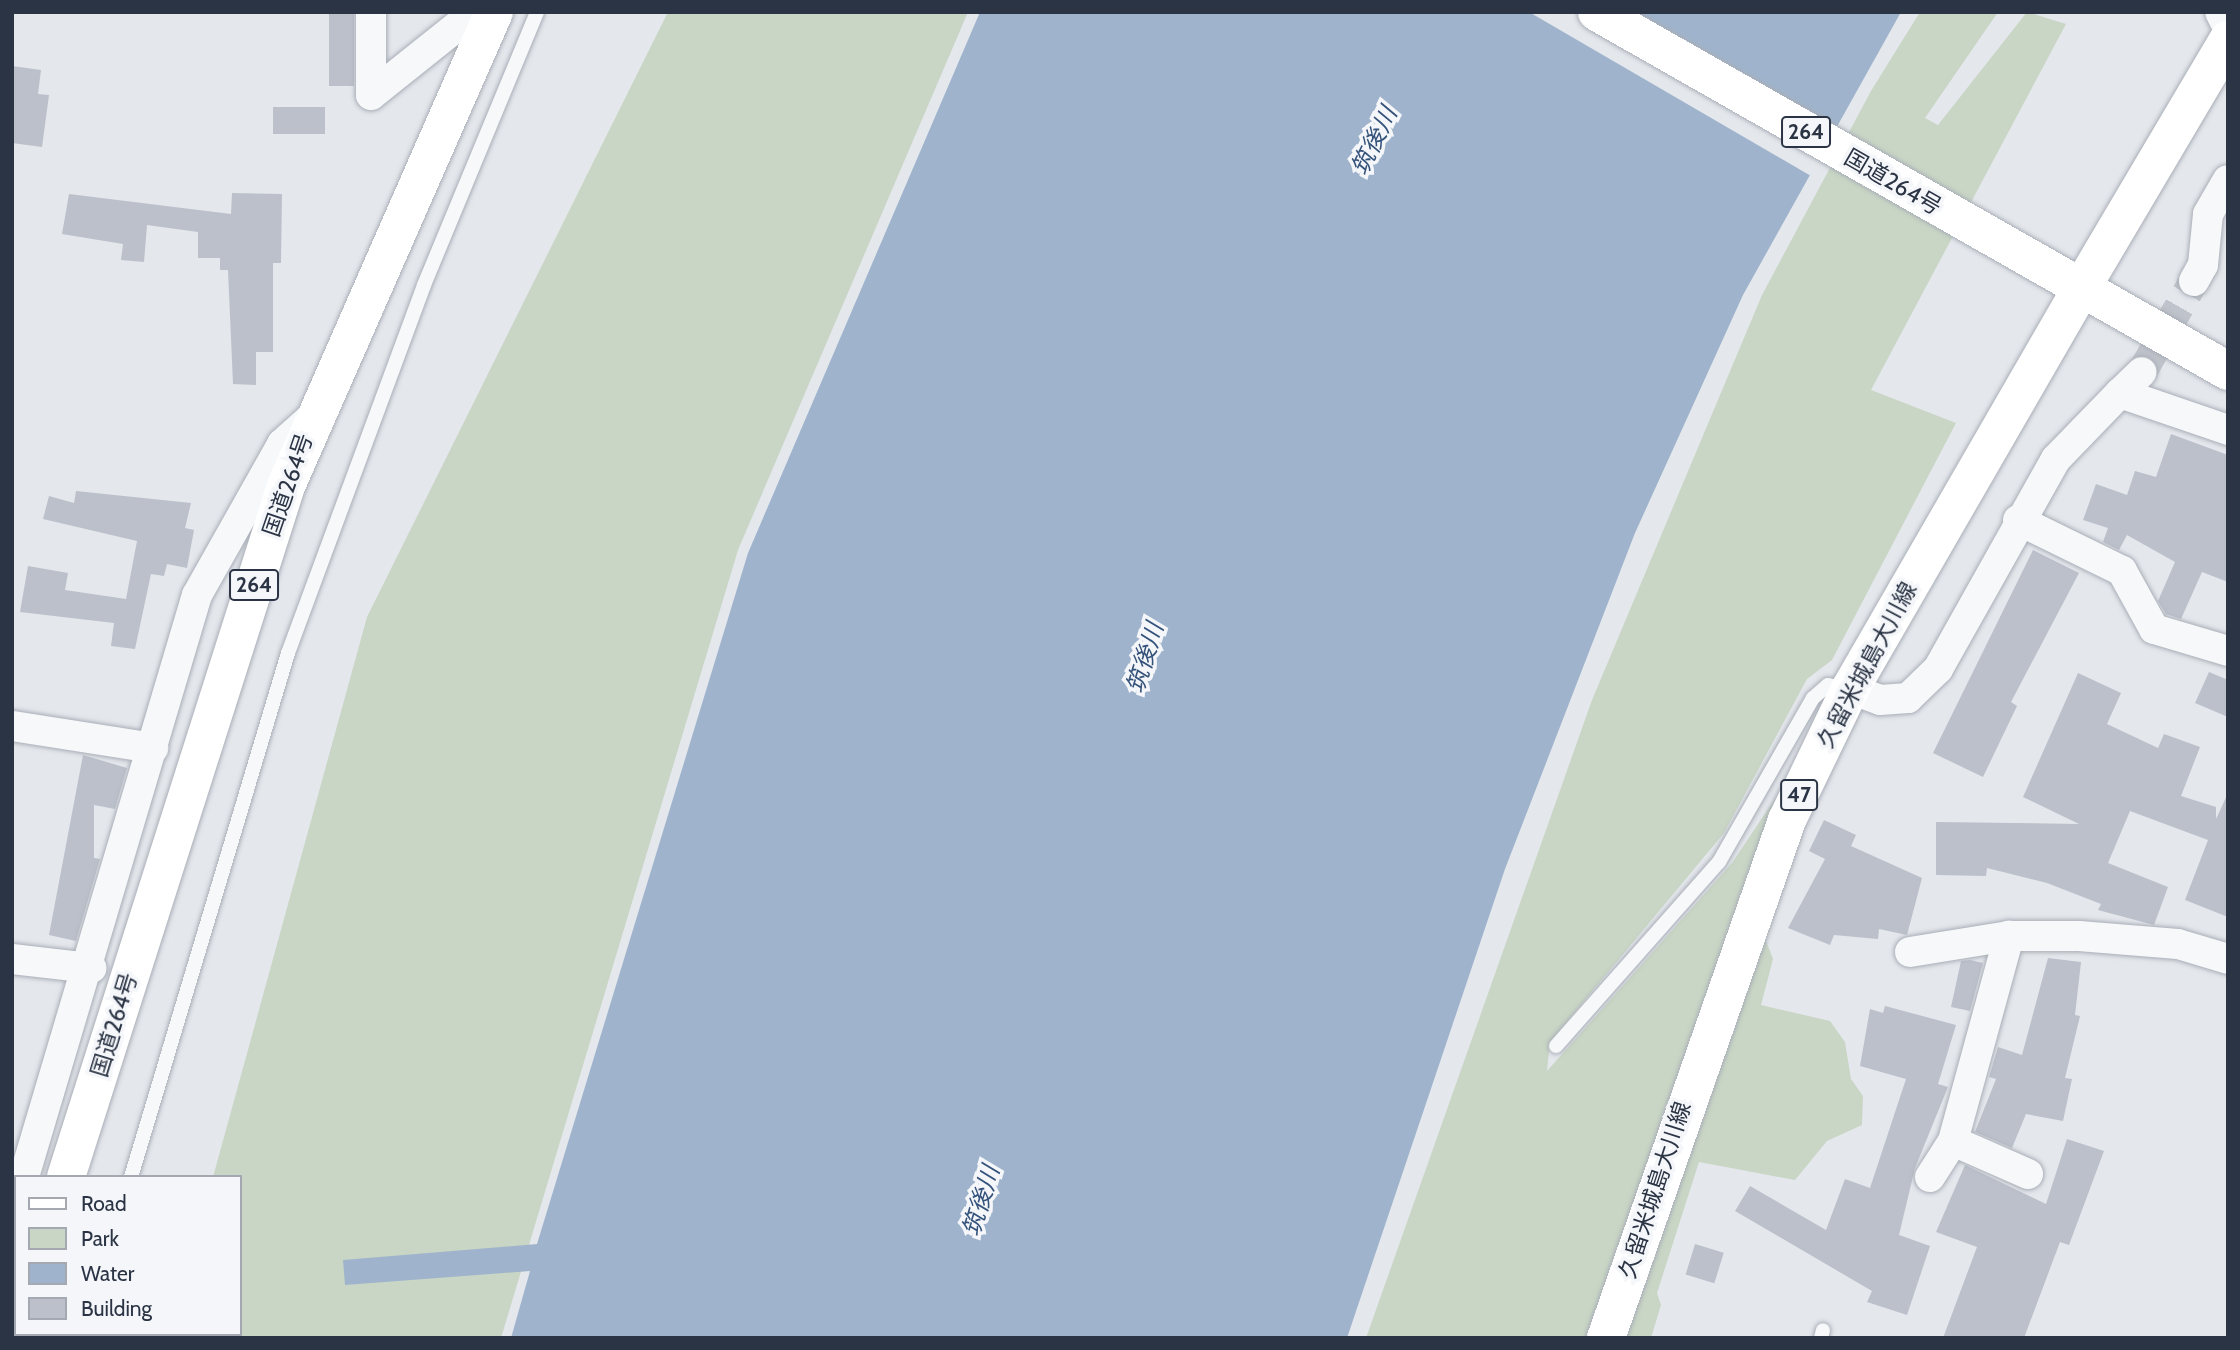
<!DOCTYPE html>
<html>
<head>
<meta charset="utf-8">
<style>
  body { margin:0 }
  #map { position:relative; width:2240px; height:1350px; overflow:hidden; background:#e4e7ec; font-family:Cabin,"Noto Sans JP",sans-serif }
  div>[style] { position:absolute }
  .green>* { inset:0; background:#c9d6c5 }
  .water>* { inset:0; background:#9fb4cc }
  .pier>* { inset:0; background:#e4e7ec }
  .building>* { inset:0; background:#bbc0ca; transform-origin:0 0 }
  .street-tunnel>* { height:30px; margin-top:-15px; transform-origin:0; background:repeating-linear-gradient(90deg,#bfc3cb 0 30px,transparent 0 45px) }
  .roads { filter:drop-shadow(0 0 2px #a9aeb7) drop-shadow(0 0 2px #a9aeb7) }
  .lane>* { height:14px; margin:-7px; padding:0 7px; transform-origin:7px; border-radius:7px; background:#f7f8fa }
  .street>* { height:30px; margin:-15px; padding:0 15px; transform-origin:15px; border-radius:15px; background:#f7f8fa }
  .secondary>* { height:38px; margin:-19px; padding:0 19px; transform-origin:19px; border-radius:19px; background:#fff }
  .primary>* { height:38px; margin:-19px; padding:0 19px; transform-origin:19px; border-radius:19px; background:#fff }
  .highway>* { height:38px; margin:-19px; padding:0 19px; transform-origin:19px; border-radius:19px; background:#fff }
  span { translate:-50% -50%; white-space:nowrap; text-align:center; line-height:1.15; -webkit-text-stroke:7px #f4f6f9; paint-order:stroke }
  .shield-label span { padding:2px 5px; background:#f4f6f9; border:2px solid; border-radius:5px; -webkit-text-stroke-width:0 }
  .shield-label { font-size:21px; color:#2b3445; font-weight:700 }
  .street-label { font-size:23px; color:#2b3445 }
  .water-label { font-size:24px; color:#34527a; font-style:italic }
  .frame { position:absolute; inset:0; border:14px solid #2b3445; pointer-events:none }
  .legend { position:absolute; left:14px; top:1175px; width:228px; height:161px; box-sizing:border-box; background:#f4f6f9; border:2px solid #a4a8b1; margin:0; padding:9px 12px; list-style:none; font-size:21px; color:#2b3445 }
  .legend li { display:flex; align-items:center; gap:14px; height:35px }
  .legend b { width:35px; border:2px solid #a4a8b1 }
</style>
</head>
<body>
<div id="map">
  <div class="green">
    <i style="clip-path:polygon(668px 12px,968px 12px,738px 550px,501px 1338px,169px 1338px,240px 1334px,240px 1177px,213px 1177px,367px 617px)"></i>
    <i style="clip-path:polygon(1920px 12px,1998px 12px,1925px 118px,1938px 125px,2027px 12px,2066px 24px,1871px 390px,1956px 423px,1832px 660px,1807px 679px,1724px 833px,1550px 1042px,1547px 1071px,1732px 863px,1776px 797px,1589px 1338px,1366px 1338px,1592px 700px,1762px 295px,1871px 91px)"></i>
    <i style="clip-path:polygon(1762px 930px,1773px 959px,1761px 1005px,1830px 1021px,1845px 1042px,1851px 1079px,1863px 1096px,1862px 1125px,1827px 1141px,1795px 1180px,1699px 1162px,1657px 1293px,1661px 1305px,1651px 1338px,1622px 1338px)"></i>
  </div>
  <div class="water">
    <i style="clip-path:polygon(980px 12px,1901px 12px,1743px 295px,1635px 533px,1505px 869px,1347px 1338px,511px 1338px,530px 1271px,345px 1285px,343px 1260px,537px 1244px,748px 553px)"></i>
  </div>
  <div class="pier">
    <i style="clip-path:polygon(1529px 12px,1623px 12px,1834px 134px,1811px 176px)"></i>
  </div>
  <div class="building">
    <i style="left:329px;top:12px;width:25px;height:74px"></i>
    <i style="clip-path:polygon(12px 66px,41px 70px,38px 94px,49px 95px,42px 147px,12px 143px)"></i>
    <i style="left:273px;top:107px;width:52px;height:27px"></i>
    <i style="clip-path:polygon(232px 193px,282px 194px,281px 263px,273px 263px,273px 352px,256px 352px,256px 385px,233px 384px,228px 270px,220px 270px,220px 258px,198px 258px,198px 232px,147px 225px,144px 262px,121px 260px,123px 244px,62px 234px,69px 194px,231px 214px)"></i>
    <i style="clip-path:polygon(2171px 434px,2228px 455px,2228px 582px,2202px 572px,2181px 619px,2166px 614px,2158px 601px,2175px 562px,2127px 535px,2119px 550px,2103px 542px,2108px 528px,2083px 520px,2096px 484px,2127px 495px,2135px 471px,2156px 477px)"></i>
    <i style="clip-path:polygon(76px 491px,191px 503px,185px 528px,194px 530px,187px 568px,167px 564px,164px 576px,151px 574px,135px 649px,111px 646px,114px 623px,20px 612px,28px 566px,68px 573px,65px 590px,126px 599px,137px 541px,43px 519px,49px 496px,74px 503px)"></i>
    <i style="clip-path:polygon(2033px 550px,2079px 573px,2011px 702px,2017px 706px,1983px 777px,1933px 753px)"></i>
    <i style="clip-path:polygon(2209px 672px,2228px 680px,2228px 717px,2195px 703px)"></i>
    <i style="clip-path:polygon(2078px 673px,2121px 693px,2107px 724px,2158px 748px,2164px 734px,2200px 747px,2181px 796px,2216px 807px,2216px 819px,2228px 793px,2228px 917px,2185px 900px,2208px 840px,2130px 811px,2108px 863px,2168px 887px,2154px 925px,2098px 910px,2101px 904px,2047px 883px,1987px 868px,1986px 876px,1936px 875px,1936px 822px,2079px 824px,2023px 797px)"></i>
    <i style="clip-path:polygon(83px 755px,127px 768px,115px 809px,94px 805px,94px 858px,100px 859px,76px 941px,49px 935px)"></i>
    <i style="clip-path:polygon(1824px 820px,1856px 835px,1851px 846px,1922px 878px,1907px 935px,1879px 929px,1878px 939px,1834px 935px,1830px 945px,1788px 928px,1825px 859px,1809px 851px)"></i>
    <i style="clip-path:polygon(2048px 958px,2081px 962px,2075px 1015px,2080px 1016px,2065px 1078px,2072px 1079px,2063px 1121px,2026px 1114px,2012px 1148px,1975px 1132px,1996px 1079px,1989px 1077px,1998px 1047px,2022px 1055px)"></i>
    <i style="clip-path:polygon(1970px 960px,1983px 963px,1970px 1011px,1951px 1007px,1961px 961px)"></i>
    <i style="clip-path:polygon(1885px 1006px,1956px 1025px,1938px 1084px,1948px 1087px,1915px 1168px,1899px 1235px,1930px 1246px,1907px 1315px,1867px 1302px,1872px 1291px,1735px 1211px,1750px 1186px,1826px 1230px,1845px 1179px,1870px 1188px,1906px 1079px,1860px 1066px,1870px 1009px,1883px 1013px)"></i>
    <i style="clip-path:polygon(2067px 1139px,2104px 1151px,2069px 1245px,2060px 1242px,2024px 1338px,1943px 1338px,1977px 1247px,1936px 1232px,1965px 1165px,2046px 1204px)"></i>
    <i style="left:1695px;top:1244px;width:30px;height:32px;rotate:17deg"></i>
  </div>
  <div class="street-tunnel">
    <i style="left:2142px;top:372px;width:105px;rotate:-60.3deg"></i>
  </div>
  <div class="roads">
    <div class="lane">
      <i style="left:1556px;top:1046px;width:246px;rotate:-48.5deg"></i>
      <i style="left:1719px;top:862px;width:189px;rotate:-60.2deg"></i>
      <i style="left:1813px;top:698px;width:20px;rotate:-41deg"></i>
      <i style="left:1828px;top:685px;width:20px;rotate:11deg"></i>
      <i style="left:131px;top:1177px;width:547px;rotate:-73.32deg"></i>
      <i style="left:288px;top:653px;width:392px;rotate:-69.7deg"></i>
      <i style="left:424px;top:285px;width:295px;rotate:-67.5deg"></i>
      <i style="left:79px;top:1338px;width:4px;rotate:-76deg"></i>
      <i style="left:1821px;top:1338px;width:8px;rotate:-76deg"></i>
    </div>
    <div class="street">
      <i style="left:371px;top:12px;width:83px;rotate:90deg"></i>
      <i style="left:371px;top:95px;width:133px;rotate:-38.6deg"></i>
      <i style="left:2220px;top:12px;width:18px;rotate:63deg"></i>
      <i style="left:2194px;top:281px;width:18px;rotate:-61deg"></i>
      <i style="left:2203px;top:265px;width:51px;rotate:-84.4deg"></i>
      <i style="left:2208px;top:214px;width:39px;rotate:-60deg"></i>
      <i style="left:2120px;top:393px;width:30px;rotate:-44deg"></i>
      <i style="left:2018px;top:520px;width:116px;rotate:26.1deg"></i>
      <i style="left:2122px;top:571px;width:66px;rotate:61.1deg"></i>
      <i style="left:2154px;top:629px;width:77px;rotate:16.6deg"></i>
      <i style="left:1850px;top:689px;width:32px;rotate:20deg"></i>
      <i style="left:1880px;top:700px;width:28px;rotate:-4deg"></i>
      <i style="left:1908px;top:698px;width:42px;rotate:-44deg"></i>
      <i style="left:1938px;top:669px;width:241px;rotate:-60.7deg"></i>
      <i style="left:2056px;top:459px;width:92px;rotate:-45.9deg"></i>
      <i style="left:2120px;top:393px;width:114px;rotate:18.9deg"></i>
      <i style="left:12px;top:726px;width:143px;rotate:8.9deg"></i>
      <i style="left:1910px;top:952px;width:100px;rotate:-9.2deg"></i>
      <i style="left:2009px;top:936px;width:70px"></i>
      <i style="left:2079px;top:936px;width:99px;rotate:4.6deg"></i>
      <i style="left:2178px;top:944px;width:52px;rotate:16.7deg"></i>
      <i style="left:12px;top:959px;width:80px;rotate:6.5deg"></i>
      <i style="left:1953px;top:1141px;width:82px;rotate:23.7deg"></i>
      <i style="left:24px;top:1177px;width:607px;rotate:-73.45deg"></i>
      <i style="left:197px;top:595px;width:173px;rotate:-60.6deg"></i>
      <i style="left:282px;top:444px;width:40px;rotate:-42deg"></i>
      <i style="left:1930px;top:1177px;width:43px;rotate:-57.4deg"></i>
      <i style="left:1953px;top:1141px;width:213px;rotate:-74.7deg"></i>
      <i style="left:12px;top:1211px;width:11px;rotate:-68deg"></i>
    </div>
    <div class="secondary">
      <i style="left:2079px;top:292px;width:293px;rotate:-59.4deg"></i>
    </div>
    <div class="primary">
      <i style="left:1606px;top:1338px;width:549px;rotate:-70.74deg"></i>
      <i style="left:1787px;top:820px;width:145px;rotate:-64.3deg"></i>
      <i style="left:1850px;top:689px;width:458px;rotate:-60deg"></i>
    </div>
    <div class="highway">
      <i style="left:1597px;top:12px;width:726px;rotate:29.64deg"></i>
      <i style="left:66px;top:1177px;width:725px;rotate:-72.34deg"></i>
      <i style="left:286px;top:486px;width:518px;rotate:-66.31deg"></i>
      <i style="left:16px;top:1338px;width:4px;rotate:-76deg"></i>
    </div>
  </div>
  <div class="shield-label">
    <span style="left:1806px;top:132px">264</span>
    <span style="left:254px;top:585px">264</span>
    <span style="left:1799px;top:795px">47</span>
  </div>
  <div class="street-label">
    <span style="left:1893px;top:182px;rotate:30deg">国道264号</span>
    <span style="left:288px;top:485px;rotate:-71deg">国道264号</span>
    <span style="left:1867px;top:665px;rotate:-62deg">久留米城島大川線</span>
    <span style="left:114px;top:1025px;rotate:-73deg">国道264号</span>
    <span style="left:1655px;top:1190px;rotate:-72deg">久留米城島大川線</span>
  </div>
  <div class="water-label">
    <span style="left:1374px;top:141px;rotate:-64deg">筑後川</span>
    <span style="left:1145px;top:658px;rotate:-73deg">筑後川</span>
    <span style="left:981px;top:1201px;rotate:-73deg">筑後川</span>
  </div>
  <div class="frame"></div>
  <ul class="legend">
  <li><b style="height:9px;background:#fff"></b>Road</li>
  <li><b style="height:19px;background:#c9d6c5"></b>Park</li>
  <li><b style="height:19px;background:#9fb4cc"></b>Water</li>
  <li><b style="height:19px;background:#bbc0ca"></b>Building</li>
  </ul>
</div>
</body>
</html>
